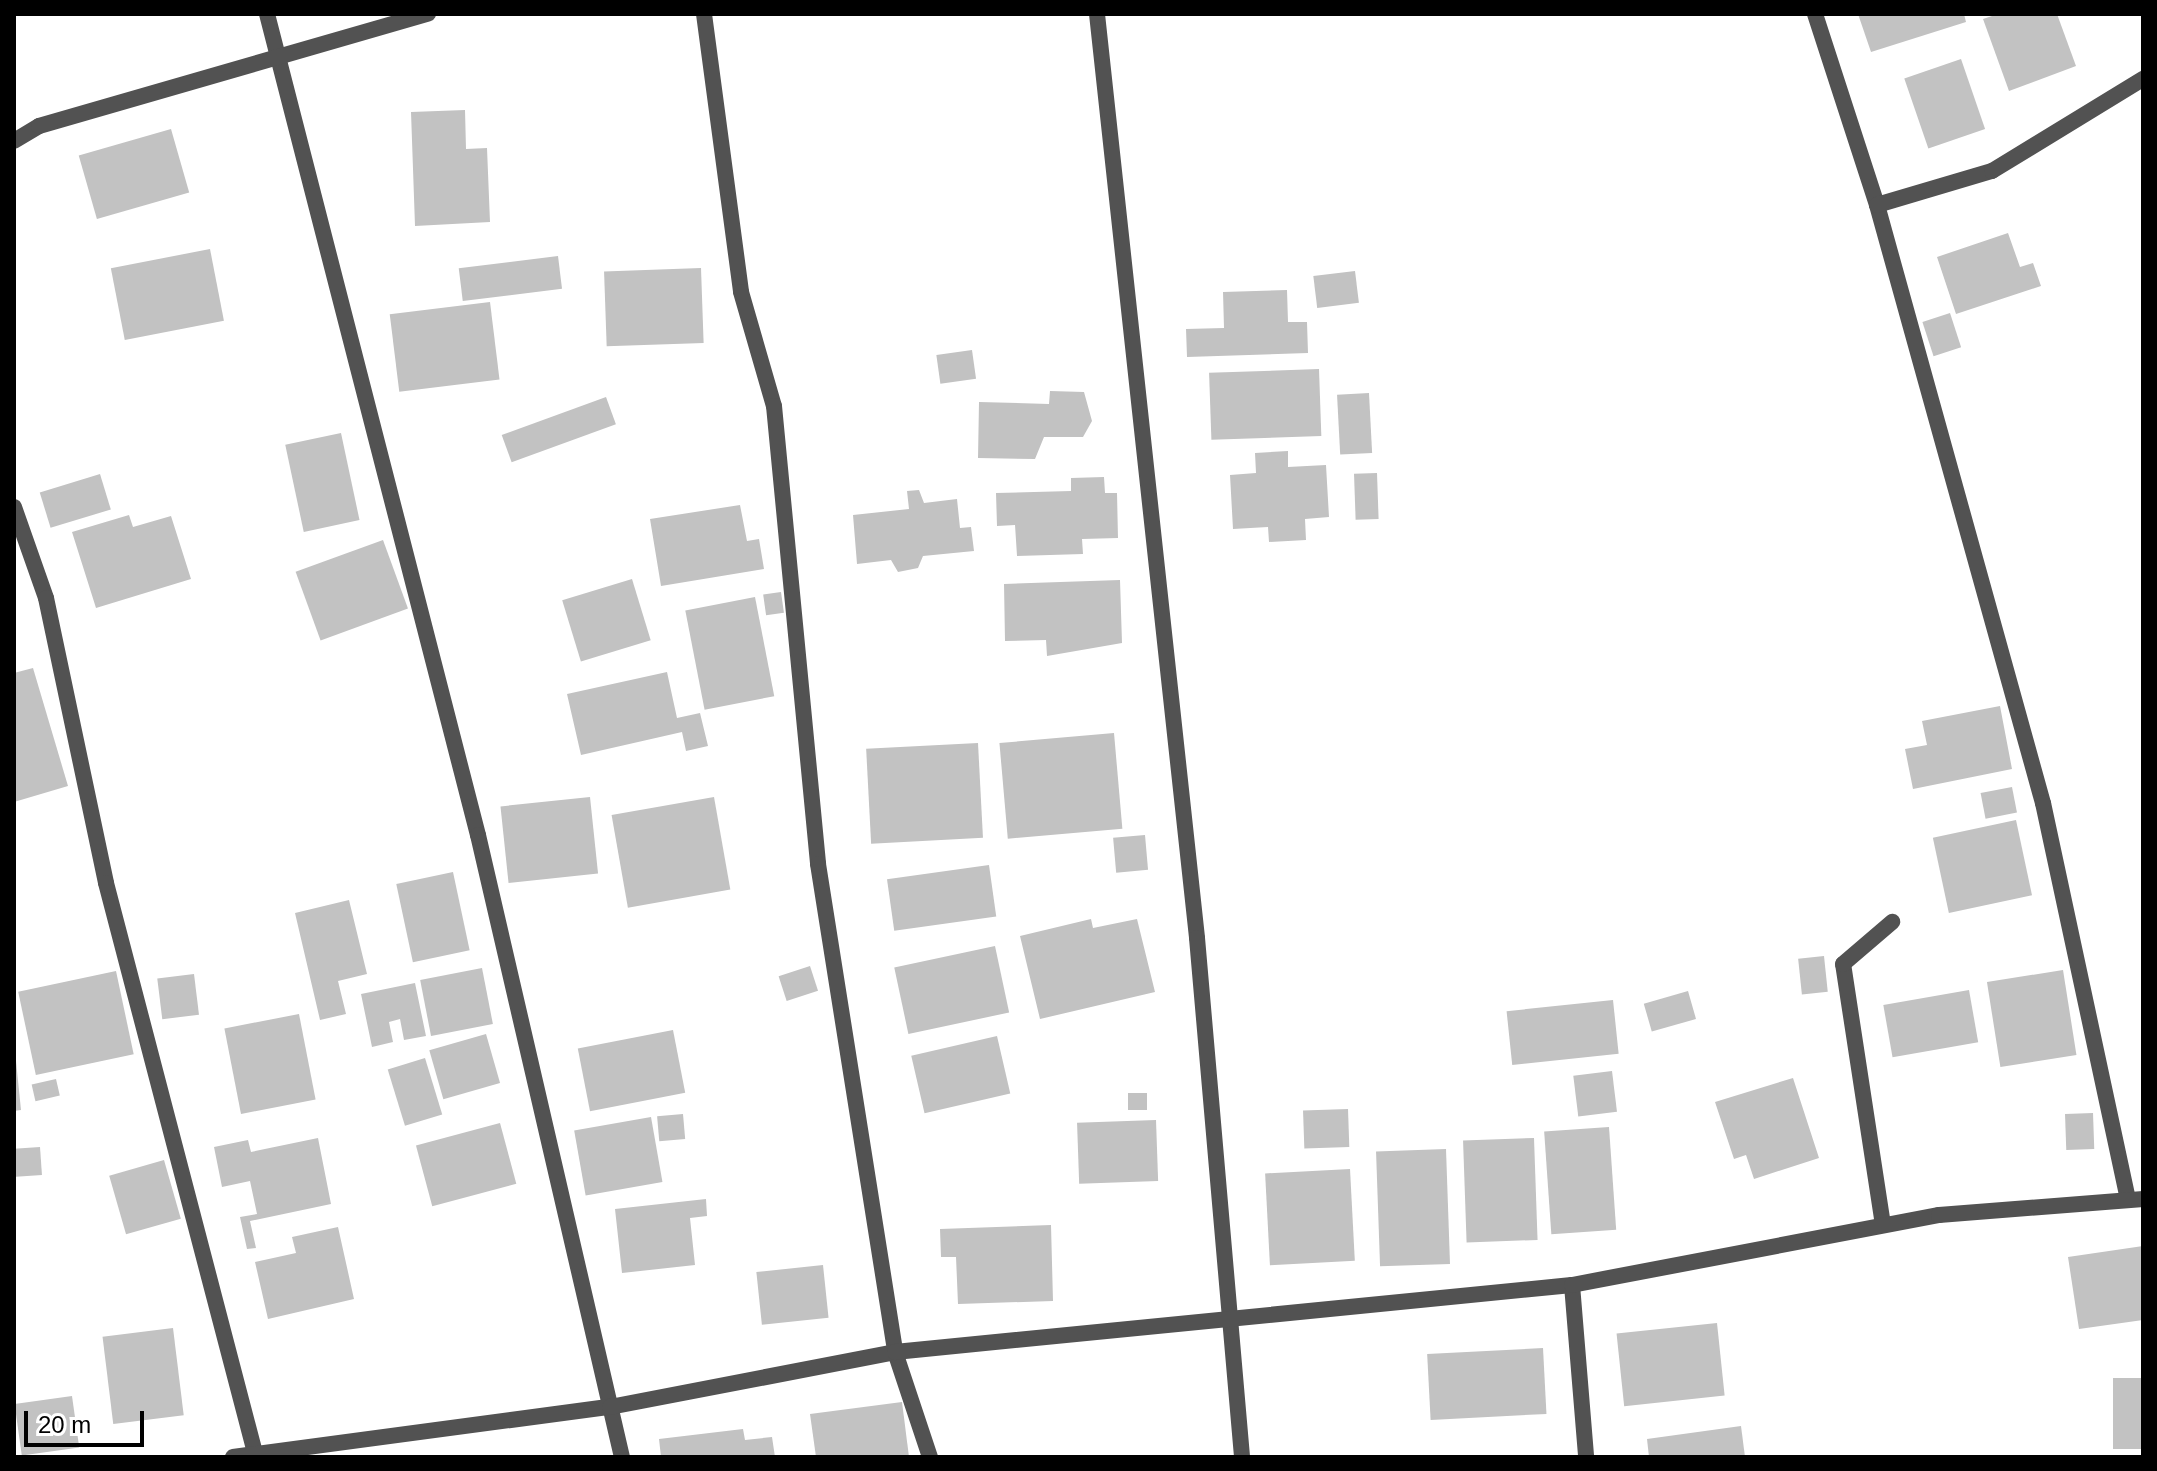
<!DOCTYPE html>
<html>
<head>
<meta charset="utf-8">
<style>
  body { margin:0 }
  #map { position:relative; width:2157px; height:1471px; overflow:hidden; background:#fff; font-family:Helvetica,sans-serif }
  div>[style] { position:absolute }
  .building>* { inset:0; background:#c2c2c2; transform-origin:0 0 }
  .street>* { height:16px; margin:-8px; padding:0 8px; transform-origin:8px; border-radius:8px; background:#525252 }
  span { translate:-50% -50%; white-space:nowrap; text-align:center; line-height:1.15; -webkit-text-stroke:6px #fff; paint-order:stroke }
  .frame { position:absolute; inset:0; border:16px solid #000; pointer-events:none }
  .scale { position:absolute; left:24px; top:1411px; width:120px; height:36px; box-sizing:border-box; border:4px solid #000; border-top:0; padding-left:10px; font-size:24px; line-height:28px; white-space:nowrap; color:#000; -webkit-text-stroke:6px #fff; paint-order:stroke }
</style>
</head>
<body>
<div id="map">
  <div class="building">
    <i style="clip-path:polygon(1858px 14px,1964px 14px,1966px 22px,1871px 52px)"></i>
    <i style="clip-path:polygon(1998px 14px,2057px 14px,2076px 66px,2009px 91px,1983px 19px)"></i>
    <i style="left:1961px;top:59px;width:74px;height:60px;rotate:71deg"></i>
    <i style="clip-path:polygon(465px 110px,466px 149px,487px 148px,490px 222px,415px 226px,411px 112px)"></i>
    <i style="left:171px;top:129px;width:66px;height:96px;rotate:74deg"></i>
    <i style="clip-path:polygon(2008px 233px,2020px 267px,2033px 263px,2041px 286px,1956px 314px,1937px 257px)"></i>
    <i style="left:210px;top:249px;width:73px;height:101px;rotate:79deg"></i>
    <i style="left:558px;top:256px;width:33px;height:100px;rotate:83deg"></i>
    <i style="left:701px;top:268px;width:75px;height:97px;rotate:88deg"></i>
    <i style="left:1355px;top:271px;width:32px;height:42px;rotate:83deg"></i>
    <i style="clip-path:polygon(1287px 290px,1288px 322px,1307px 322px,1308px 353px,1187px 357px,1186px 329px,1224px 328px,1223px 292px)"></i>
    <i style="left:490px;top:302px;width:78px;height:101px;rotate:83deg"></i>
    <i style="left:1950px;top:313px;width:36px;height:29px;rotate:72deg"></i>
    <i style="left:972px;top:350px;width:29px;height:36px;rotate:82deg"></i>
    <i style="left:1319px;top:369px;width:67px;height:110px;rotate:88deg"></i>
    <i style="clip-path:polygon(1050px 391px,1084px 392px,1092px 421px,1083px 437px,1044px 437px,1035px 459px,978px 458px,979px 402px,1049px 404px)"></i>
    <i style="left:1369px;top:393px;width:60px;height:32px;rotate:87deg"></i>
    <i style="left:606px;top:397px;width:29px;height:111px;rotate:70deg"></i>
    <i style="left:341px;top:433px;width:89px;height:57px;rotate:78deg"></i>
    <i style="clip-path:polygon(1288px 451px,1288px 467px,1326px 465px,1329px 517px,1305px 519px,1306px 540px,1269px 542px,1268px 527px,1233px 529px,1230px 475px,1256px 473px,1255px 453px)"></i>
    <i style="left:1377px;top:473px;width:46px;height:23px;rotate:88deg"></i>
    <i style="left:100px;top:474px;width:37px;height:63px;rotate:73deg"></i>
    <i style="clip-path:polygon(1104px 477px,1105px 493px,1117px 493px,1118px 538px,1082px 539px,1083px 554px,1017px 556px,1015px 525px,997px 526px,996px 493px,1071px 491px,1071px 478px)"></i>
    <i style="clip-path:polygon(919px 490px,924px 503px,957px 499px,960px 528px,971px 527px,974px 551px,923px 556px,918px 568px,898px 572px,891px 560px,857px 564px,853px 515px,909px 509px,907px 491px)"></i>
    <i style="clip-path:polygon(740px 505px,747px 541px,759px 539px,764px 569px,661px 586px,650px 519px)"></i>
    <i style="clip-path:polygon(129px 515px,133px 527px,171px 516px,191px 579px,96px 608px,72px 532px)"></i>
    <i style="left:383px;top:540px;width:73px;height:93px;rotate:70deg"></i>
    <i style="left:632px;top:579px;width:64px;height:73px;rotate:73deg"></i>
    <i style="clip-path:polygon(1120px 580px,1122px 643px,1047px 656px,1046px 640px,1005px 641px,1004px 584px)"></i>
    <i style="left:781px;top:592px;width:21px;height:18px;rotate:82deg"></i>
    <i style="left:755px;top:597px;width:101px;height:71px;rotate:79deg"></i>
    <i style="clip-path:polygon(33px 668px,68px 786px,14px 802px,14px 673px)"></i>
    <i style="clip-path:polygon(667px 672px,677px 718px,700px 713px,708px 746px,686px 751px,682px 732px,581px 755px,567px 694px)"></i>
    <i style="clip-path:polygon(2000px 706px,2012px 769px,1913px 789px,1905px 749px,1927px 745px,1922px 721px)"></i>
    <i style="left:1114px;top:733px;width:96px;height:115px;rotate:85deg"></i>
    <i style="left:978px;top:743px;width:95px;height:112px;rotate:87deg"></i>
    <i style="left:2012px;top:787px;width:26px;height:32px;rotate:79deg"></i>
    <i style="left:590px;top:797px;width:77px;height:90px;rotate:84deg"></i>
    <i style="left:714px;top:797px;width:94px;height:104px;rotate:80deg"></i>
    <i style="left:2016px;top:820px;width:77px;height:85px;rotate:78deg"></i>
    <i style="left:1145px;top:835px;width:35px;height:32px;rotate:85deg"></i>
    <i style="left:989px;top:865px;width:52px;height:103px;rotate:82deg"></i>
    <i style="left:453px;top:872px;width:80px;height:58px;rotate:78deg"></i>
    <i style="clip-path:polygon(349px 900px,367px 974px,338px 981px,346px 1014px,320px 1020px,295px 913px)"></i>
    <i style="clip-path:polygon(1091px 919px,1093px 928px,1137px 919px,1155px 992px,1040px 1019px,1020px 936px)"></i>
    <i style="left:995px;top:946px;width:68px;height:103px;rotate:78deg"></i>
    <i style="left:1824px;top:956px;width:36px;height:26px;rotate:84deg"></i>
    <i style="left:810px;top:966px;width:26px;height:33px;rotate:72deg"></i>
    <i style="left:482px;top:968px;width:57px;height:63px;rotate:79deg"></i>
    <i style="left:2063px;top:970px;width:86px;height:77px;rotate:81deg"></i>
    <i style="left:116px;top:971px;width:85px;height:100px;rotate:78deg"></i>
    <i style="left:194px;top:974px;width:41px;height:37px;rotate:83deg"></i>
    <i style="clip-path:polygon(415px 983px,426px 1036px,404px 1040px,400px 1019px,389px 1022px,393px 1042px,372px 1047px,361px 994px)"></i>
    <i style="left:1969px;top:990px;width:53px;height:87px;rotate:80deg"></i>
    <i style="left:1688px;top:991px;width:29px;height:46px;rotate:74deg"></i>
    <i style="left:1613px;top:1000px;width:54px;height:107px;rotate:84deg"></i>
    <i style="left:299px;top:1014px;width:87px;height:76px;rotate:79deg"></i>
    <i style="left:673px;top:1030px;width:64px;height:97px;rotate:79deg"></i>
    <i style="left:486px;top:1034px;width:51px;height:59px;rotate:74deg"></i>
    <i style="left:997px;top:1036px;width:59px;height:88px;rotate:77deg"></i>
    <i style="left:425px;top:1058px;width:59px;height:39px;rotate:73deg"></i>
    <i style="clip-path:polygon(16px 1061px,21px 1110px,14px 1111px,14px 1062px)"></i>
    <i style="left:1612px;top:1071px;width:41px;height:39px;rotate:83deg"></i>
    <i style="clip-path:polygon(1793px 1078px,1819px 1158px,1754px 1179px,1746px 1155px,1734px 1159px,1715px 1102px)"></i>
    <i style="left:56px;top:1079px;width:17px;height:25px;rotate:77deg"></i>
    <i style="left:1128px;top:1093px;width:19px;height:17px"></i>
    <i style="left:1348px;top:1109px;width:38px;height:45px;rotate:88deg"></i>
    <i style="left:2093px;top:1113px;width:36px;height:28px;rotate:88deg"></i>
    <i style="left:683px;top:1114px;width:25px;height:26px;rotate:85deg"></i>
    <i style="left:651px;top:1117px;width:66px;height:78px;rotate:80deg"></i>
    <i style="left:1156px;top:1120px;width:61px;height:79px;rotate:88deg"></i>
    <i style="left:500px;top:1123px;width:63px;height:87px;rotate:75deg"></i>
    <i style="left:1609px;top:1127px;width:103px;height:65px;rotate:86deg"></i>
    <i style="clip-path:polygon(318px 1138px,331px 1204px,250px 1221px,256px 1248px,247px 1249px,240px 1217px,257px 1214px,250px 1181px,222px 1187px,214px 1147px,248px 1140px,251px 1152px)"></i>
    <i style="left:1534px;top:1138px;width:102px;height:71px;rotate:88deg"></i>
    <i style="left:40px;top:1147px;width:28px;height:26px;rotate:86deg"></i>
    <i style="left:1446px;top:1149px;width:115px;height:70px;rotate:88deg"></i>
    <i style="left:164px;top:1160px;width:61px;height:57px;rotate:74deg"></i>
    <i style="left:1350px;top:1169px;width:92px;height:85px;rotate:87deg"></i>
    <i style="clip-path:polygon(706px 1199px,707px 1216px,690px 1218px,695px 1265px,622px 1273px,615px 1209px)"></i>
    <i style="clip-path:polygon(1051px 1225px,1053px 1301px,958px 1304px,956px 1257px,941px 1257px,940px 1229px)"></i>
    <i style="clip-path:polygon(338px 1227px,354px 1299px,268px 1319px,255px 1262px,296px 1253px,292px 1237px)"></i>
    <i style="clip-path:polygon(2143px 1246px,2143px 1320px,2079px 1329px,2068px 1257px)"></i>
    <i style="left:823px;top:1265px;width:53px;height:67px;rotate:84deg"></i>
    <i style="left:1717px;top:1323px;width:73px;height:101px;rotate:84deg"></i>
    <i style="left:173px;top:1328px;width:88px;height:71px;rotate:83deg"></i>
    <i style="left:1543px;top:1348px;width:66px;height:116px;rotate:87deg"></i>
    <i style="left:2143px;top:1378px;width:71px;height:30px;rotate:90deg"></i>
    <i style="left:72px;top:1396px;width:52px;height:58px;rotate:82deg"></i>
    <i style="clip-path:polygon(902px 1402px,909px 1457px,816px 1457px,810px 1414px)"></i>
    <i style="clip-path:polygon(1741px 1426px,1745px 1457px,1649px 1457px,1647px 1439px)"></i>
    <i style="clip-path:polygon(743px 1429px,745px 1440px,772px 1437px,775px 1457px,661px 1457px,659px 1439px)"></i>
  </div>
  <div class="street">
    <i style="left:267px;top:14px;width:848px;rotate:75.59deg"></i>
    <i style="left:478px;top:835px;width:638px;rotate:76.97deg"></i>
    <i style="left:704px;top:14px;width:280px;rotate:82.4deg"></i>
    <i style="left:741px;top:292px;width:119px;rotate:73.9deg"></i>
    <i style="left:774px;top:406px;width:460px;rotate:84.5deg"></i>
    <i style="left:818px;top:864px;width:494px;rotate:81deg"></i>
    <i style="left:895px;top:1352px;width:111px;rotate:71.6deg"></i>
    <i style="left:1097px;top:14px;width:929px;rotate:83.82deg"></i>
    <i style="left:1197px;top:938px;width:521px;rotate:85.04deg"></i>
    <i style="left:1815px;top:14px;width:201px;rotate:72deg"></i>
    <i style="left:1877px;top:205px;width:621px;rotate:74.49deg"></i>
    <i style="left:2043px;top:803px;width:406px;rotate:77.9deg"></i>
    <i style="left:14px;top:141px;width:29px;rotate:-31deg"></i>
    <i style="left:39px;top:126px;width:405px;rotate:-16.1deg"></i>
    <i style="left:1877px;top:205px;width:120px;rotate:-16.5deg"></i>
    <i style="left:1992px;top:171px;width:177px;rotate:-31.4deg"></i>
    <i style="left:14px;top:507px;width:96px;rotate:70.6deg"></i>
    <i style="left:46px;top:598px;width:291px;rotate:78.1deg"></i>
    <i style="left:106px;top:883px;width:589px;rotate:75.35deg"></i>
    <i style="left:1883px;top:1225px;width:264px;rotate:-98.7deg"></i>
    <i style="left:1843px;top:964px;width:65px;rotate:-40.6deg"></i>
    <i style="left:1572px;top:1285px;width:173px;rotate:85.3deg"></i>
    <i style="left:233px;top:1457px;width:380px;rotate:-7.6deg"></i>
    <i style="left:610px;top:1407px;width:290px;rotate:-10.9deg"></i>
    <i style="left:895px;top:1352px;width:680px;rotate:-5.65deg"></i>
    <i style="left:1572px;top:1285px;width:374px;rotate:-10.8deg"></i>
    <i style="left:1939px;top:1215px;width:205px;rotate:-4.5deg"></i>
  </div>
  <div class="frame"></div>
  <div class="scale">20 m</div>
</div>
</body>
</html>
